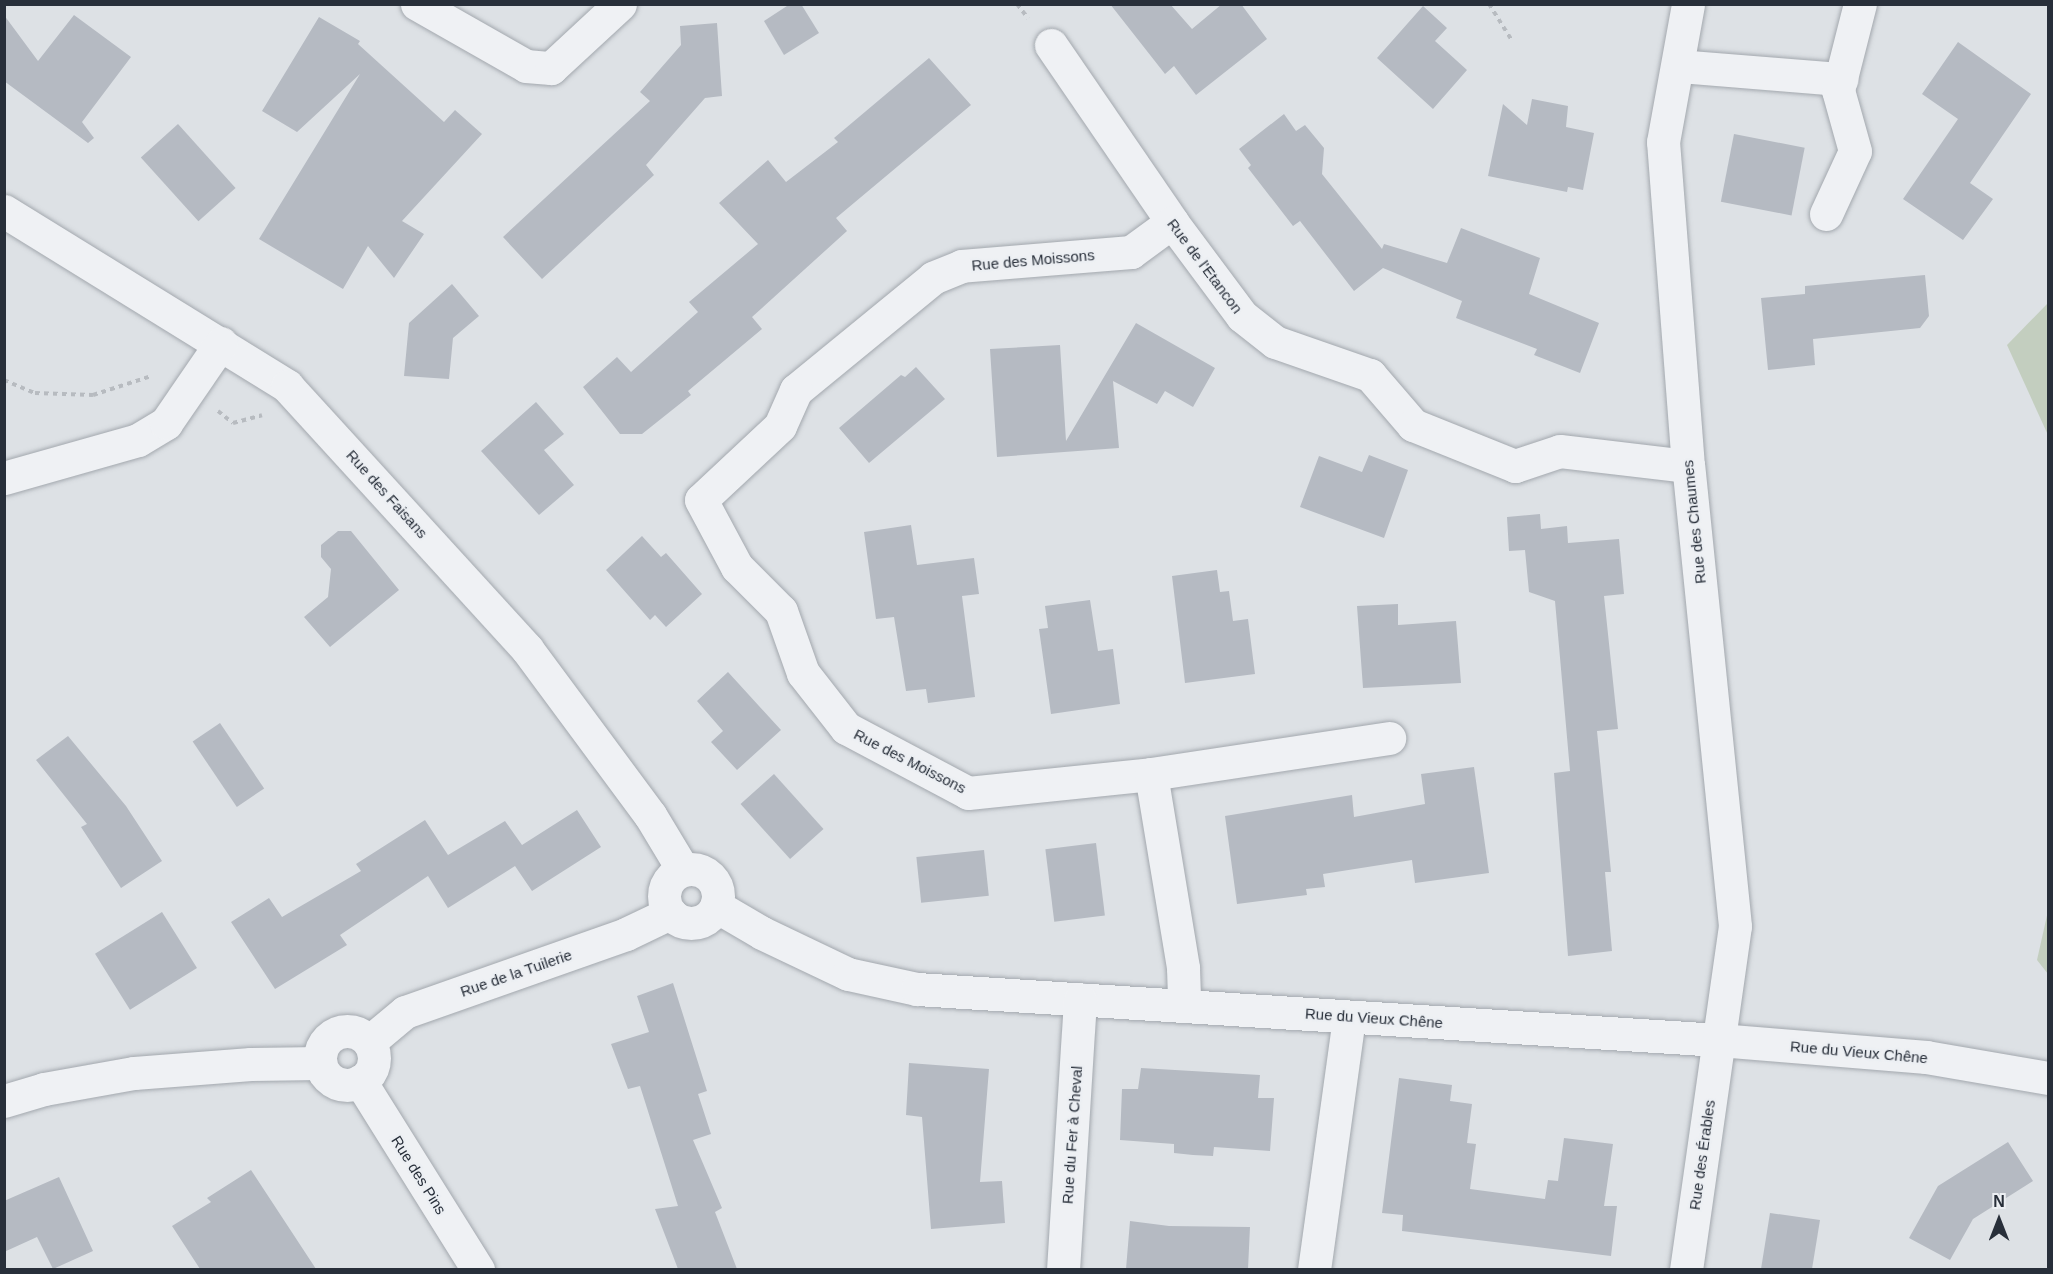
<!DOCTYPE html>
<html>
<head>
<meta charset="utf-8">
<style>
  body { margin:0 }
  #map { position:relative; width:2053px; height:1274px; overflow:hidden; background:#dde1e5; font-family:Helvetica,sans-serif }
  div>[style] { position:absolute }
  .green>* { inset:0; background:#c3cebf }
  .building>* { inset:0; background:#b5bac2; transform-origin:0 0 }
  .path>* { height:4px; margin-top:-2px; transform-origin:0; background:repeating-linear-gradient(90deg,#b7bbc0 0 4.5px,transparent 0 9px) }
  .roads { filter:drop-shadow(0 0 2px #a3a8ae) drop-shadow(0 0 2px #a3a8ae) }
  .street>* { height:33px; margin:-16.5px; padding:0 16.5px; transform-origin:16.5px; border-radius:16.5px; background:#eff1f4 }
  .street>.ring { margin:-16.5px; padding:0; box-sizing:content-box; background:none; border:33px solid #eff1f4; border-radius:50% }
  span { translate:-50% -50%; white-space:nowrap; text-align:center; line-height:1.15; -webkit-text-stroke:4.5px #eceff3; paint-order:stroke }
  .street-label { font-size:15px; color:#282f3a }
  .frame { position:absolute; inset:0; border:6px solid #282f3a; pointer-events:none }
  .north { position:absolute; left:1969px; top:1190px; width:60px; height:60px; -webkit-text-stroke:4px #eceff3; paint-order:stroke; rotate:0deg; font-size:16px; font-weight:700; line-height:24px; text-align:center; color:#282f3a }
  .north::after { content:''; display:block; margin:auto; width:21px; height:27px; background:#282f3a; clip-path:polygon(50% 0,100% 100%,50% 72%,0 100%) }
</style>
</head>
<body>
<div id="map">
  <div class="green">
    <i style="clip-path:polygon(2048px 303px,2048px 435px,2007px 345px)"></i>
    <i style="clip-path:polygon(2048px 911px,2048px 974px,2037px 960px)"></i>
  </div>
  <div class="building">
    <i style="clip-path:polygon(790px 4px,801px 4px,819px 33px,784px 55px,764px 21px)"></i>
    <i style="clip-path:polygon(1110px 4px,1170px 4px,1192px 29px,1222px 4px,1241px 4px,1267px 39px,1196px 95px,1174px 66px,1165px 74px)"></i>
    <i style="clip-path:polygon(1423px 6px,1447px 28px,1435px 41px,1467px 70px,1433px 109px,1377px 58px)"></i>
    <i style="clip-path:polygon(4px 15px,38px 61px,74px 15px,131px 57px,82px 122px,94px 138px,88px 143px,4px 81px)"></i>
    <i style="clip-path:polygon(319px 17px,360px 41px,358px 44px,444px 122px,455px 110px,482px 134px,402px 221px,424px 234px,394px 278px,368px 246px,343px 289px,259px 239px,360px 74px,297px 132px,262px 111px)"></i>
    <i style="clip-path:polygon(717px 23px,722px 96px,705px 98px,646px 165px,654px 175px,542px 279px,503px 237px,650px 101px,640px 92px,681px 45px,680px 26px)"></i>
    <i style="clip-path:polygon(1958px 42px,2031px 94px,1970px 183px,1993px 199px,1963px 240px,1903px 199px,1958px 119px,1922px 94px)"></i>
    <i style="clip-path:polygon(929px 58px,971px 105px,836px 218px,847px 231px,752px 317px,762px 329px,688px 391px,691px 395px,642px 434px,620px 434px,583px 387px,617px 357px,631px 372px,698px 312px,689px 302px,758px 244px,719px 203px,768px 160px,786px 182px,838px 142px,834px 138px)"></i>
    <i style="clip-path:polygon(1532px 99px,1568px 106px,1566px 127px,1594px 133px,1583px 190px,1568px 187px,1567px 192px,1488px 176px,1503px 104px,1527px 125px)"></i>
    <i style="clip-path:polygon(1284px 114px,1296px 131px,1305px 125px,1324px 148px,1322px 174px,1382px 249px,1384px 244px,1447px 263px,1461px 228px,1540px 258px,1529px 294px,1599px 323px,1580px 373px,1534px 355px,1537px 349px,1456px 318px,1462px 301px,1383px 268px,1354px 291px,1300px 221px,1293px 226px,1248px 168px,1251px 165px,1239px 149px)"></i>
    <i style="left:178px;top:124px;width:86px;height:50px;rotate:48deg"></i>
    <i style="left:1734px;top:134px;width:72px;height:69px;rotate:11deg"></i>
    <i style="clip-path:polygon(1925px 275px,1929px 316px,1920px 328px,1813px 339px,1815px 365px,1768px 370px,1761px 298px,1805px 294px,1805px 286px)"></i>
    <i style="clip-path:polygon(452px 284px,479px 316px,453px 338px,449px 379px,404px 376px,409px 323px)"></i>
    <i style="clip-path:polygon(1136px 323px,1215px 368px,1193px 407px,1165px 391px,1157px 404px,1113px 381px,1119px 448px,997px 457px,990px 349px,1060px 345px,1066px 441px)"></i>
    <i style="clip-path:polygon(916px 367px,945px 399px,869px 463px,839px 428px,901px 375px,905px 377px)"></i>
    <i style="clip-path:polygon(536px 402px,564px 434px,544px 450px,574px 485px,539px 515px,481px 451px)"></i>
    <i style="clip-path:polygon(1369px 455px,1408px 470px,1384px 538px,1300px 507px,1319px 456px,1362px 472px)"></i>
    <i style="clip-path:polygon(1540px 514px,1541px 529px,1567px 526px,1568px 543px,1619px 539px,1624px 594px,1604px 596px,1618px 729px,1597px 731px,1611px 872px,1605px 872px,1612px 951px,1568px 956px,1554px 773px,1570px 771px,1555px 601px,1529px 592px,1525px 550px,1509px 551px,1507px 517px)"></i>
    <i style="clip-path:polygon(911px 525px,917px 565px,974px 558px,979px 594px,962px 596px,975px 697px,928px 703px,926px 689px,906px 691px,894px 617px,876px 619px,864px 532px)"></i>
    <i style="clip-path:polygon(338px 531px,351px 531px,399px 590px,330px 647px,304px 617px,328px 597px,331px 569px,321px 557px,321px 545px)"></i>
    <i style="clip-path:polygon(642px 536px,661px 557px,666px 553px,702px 594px,666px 627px,655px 615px,650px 620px,606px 570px)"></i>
    <i style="clip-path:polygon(1217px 570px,1220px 592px,1229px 591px,1233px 621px,1248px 619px,1255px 674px,1185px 683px,1172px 576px)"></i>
    <i style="clip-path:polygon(1090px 600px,1098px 651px,1113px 649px,1120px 704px,1051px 714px,1039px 629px,1048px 628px,1045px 606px)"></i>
    <i style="clip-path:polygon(1398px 604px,1398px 625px,1456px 621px,1461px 683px,1363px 688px,1357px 606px)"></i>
    <i style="clip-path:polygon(728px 672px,781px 730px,737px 770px,711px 742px,723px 731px,697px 701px)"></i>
    <i style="left:220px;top:723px;width:79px;height:33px;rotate:56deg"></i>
    <i style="clip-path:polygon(68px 736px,126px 806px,162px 861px,121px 888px,81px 827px,87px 824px,36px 760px)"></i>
    <i style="clip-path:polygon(1474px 767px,1489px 873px,1415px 883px,1412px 860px,1323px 874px,1325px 887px,1306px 889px,1307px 895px,1237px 904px,1225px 816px,1352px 795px,1354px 817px,1425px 804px,1421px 774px)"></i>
    <i style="left:774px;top:774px;width:74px;height:45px;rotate:48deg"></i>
    <i style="clip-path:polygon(577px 810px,601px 847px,532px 891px,515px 866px,448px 908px,428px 876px,340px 935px,347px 945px,275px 989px,231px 922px,269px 898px,282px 917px,361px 871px,356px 864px,425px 820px,448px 855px,505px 821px,522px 845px)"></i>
    <i style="left:1096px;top:843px;width:73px;height:51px;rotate:83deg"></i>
    <i style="left:984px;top:850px;width:46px;height:68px;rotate:84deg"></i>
    <i style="left:162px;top:912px;width:66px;height:79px;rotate:58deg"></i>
    <i style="clip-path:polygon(673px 983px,707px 1091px,698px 1094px,711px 1134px,693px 1140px,722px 1208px,715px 1212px,737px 1269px,678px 1269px,655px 1209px,678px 1206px,640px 1086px,628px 1089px,611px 1044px,649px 1032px,637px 996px)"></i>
    <i style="clip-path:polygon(909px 1063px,989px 1069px,980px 1182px,1002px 1181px,1005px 1223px,931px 1229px,922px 1117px,906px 1115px)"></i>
    <i style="clip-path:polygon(1141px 1068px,1260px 1075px,1258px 1098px,1274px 1098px,1270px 1151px,1214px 1147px,1213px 1156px,1193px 1155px,1174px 1153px,1174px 1144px,1120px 1140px,1122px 1089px,1138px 1089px)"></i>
    <i style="clip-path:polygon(1399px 1078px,1452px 1085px,1450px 1101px,1472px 1104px,1467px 1143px,1476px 1144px,1470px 1189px,1545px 1199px,1548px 1180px,1558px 1181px,1564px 1138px,1613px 1144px,1604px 1206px,1617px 1206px,1611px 1256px,1402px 1231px,1403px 1215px,1382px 1213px)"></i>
    <i style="clip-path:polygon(2008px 1142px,2033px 1181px,1973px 1219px,1950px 1260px,1909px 1238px,1938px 1186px)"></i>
    <i style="clip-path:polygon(251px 1170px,316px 1269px,200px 1269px,172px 1226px,211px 1202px,207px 1198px)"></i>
    <i style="clip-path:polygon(59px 1177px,93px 1251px,53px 1269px,37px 1237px,4px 1252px,4px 1201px)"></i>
    <i style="clip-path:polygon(1770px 1213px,1820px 1220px,1812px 1269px,1761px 1269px)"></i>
    <i style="clip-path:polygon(1130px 1221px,1169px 1226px,1250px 1227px,1248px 1269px,1126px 1269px)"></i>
  </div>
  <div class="path">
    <i style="left:1017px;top:4px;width:18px;rotate:52deg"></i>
    <i style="left:1489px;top:4px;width:41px;rotate:57.8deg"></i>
    <i style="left:4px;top:380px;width:34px;rotate:23deg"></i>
    <i style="left:35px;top:393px;width:58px;rotate:2deg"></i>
    <i style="left:93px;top:395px;width:61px;rotate:-18.1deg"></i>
    <i style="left:218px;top:411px;width:19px;rotate:39deg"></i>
    <i style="left:233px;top:423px;width:30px;rotate:-15deg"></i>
  </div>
  <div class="roads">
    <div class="street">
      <i style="left:417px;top:4px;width:125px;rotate:29.6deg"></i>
      <i style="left:526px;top:66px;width:25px;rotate:5deg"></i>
      <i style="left:551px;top:68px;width:94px;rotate:-42.8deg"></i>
      <i style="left:1051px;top:45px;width:214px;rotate:55.6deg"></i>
      <i style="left:1172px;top:222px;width:117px;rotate:53.3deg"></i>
      <i style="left:1242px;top:316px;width:42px;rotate:38.2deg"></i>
      <i style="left:1275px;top:342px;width:101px;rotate:19.2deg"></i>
      <i style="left:1370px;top:375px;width:66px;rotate:49.3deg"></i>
      <i style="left:1413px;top:425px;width:110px;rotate:21.9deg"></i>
      <i style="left:1515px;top:466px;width:47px;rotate:-18.4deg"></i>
      <i style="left:1560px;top:451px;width:129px;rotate:6.7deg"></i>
      <i style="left:1678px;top:66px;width:164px;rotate:4.6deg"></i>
      <i style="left:4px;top:211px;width:333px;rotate:31.7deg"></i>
      <i style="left:287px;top:386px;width:356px;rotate:47.6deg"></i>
      <i style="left:527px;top:649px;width:207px;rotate:53.5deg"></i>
      <i style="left:650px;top:815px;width:64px;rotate:59deg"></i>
      <i style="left:1826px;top:214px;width:69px;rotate:-65.3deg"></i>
      <i style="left:1855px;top:151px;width:63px;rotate:-105.6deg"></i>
      <i style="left:1838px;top:90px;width:89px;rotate:-75.7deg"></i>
      <i style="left:1172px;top:222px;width:51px;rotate:143.8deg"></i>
      <i style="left:1131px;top:252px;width:170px;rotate:175.3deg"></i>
      <i style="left:962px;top:266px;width:31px;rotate:158deg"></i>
      <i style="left:933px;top:278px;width:177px;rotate:140.7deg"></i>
      <i style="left:796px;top:390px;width:39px;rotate:114deg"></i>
      <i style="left:780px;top:426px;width:108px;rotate:136.9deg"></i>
      <i style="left:701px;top:500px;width:76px;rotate:61.8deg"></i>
      <i style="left:737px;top:567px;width:62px;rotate:45deg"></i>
      <i style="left:781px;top:611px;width:66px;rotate:70.5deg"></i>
      <i style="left:803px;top:673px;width:70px;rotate:52deg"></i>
      <i style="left:846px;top:728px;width:138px;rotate:28deg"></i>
      <i style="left:968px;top:793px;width:184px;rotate:-5.9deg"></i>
      <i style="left:1151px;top:774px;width:241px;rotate:-8.6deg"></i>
      <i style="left:4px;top:478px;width:139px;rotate:-15.8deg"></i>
      <i style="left:138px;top:440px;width:33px;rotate:-31deg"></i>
      <i style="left:166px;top:423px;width:97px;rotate:-55.5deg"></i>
      <i style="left:1151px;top:774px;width:197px;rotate:80.6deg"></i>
      <i style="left:1183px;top:968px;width:36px;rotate:88deg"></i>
      <i class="ring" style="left:664px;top:869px;width:21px;height:21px"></i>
      <i style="left:716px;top:906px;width:53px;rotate:30.4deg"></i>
      <i style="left:762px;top:933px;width:95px;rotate:25.5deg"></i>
      <i style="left:848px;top:974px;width:71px;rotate:12.3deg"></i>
      <i style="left:917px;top:989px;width:804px;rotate:3.64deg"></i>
      <i style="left:1719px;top:1040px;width:208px;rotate:4.7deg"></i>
      <i style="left:1926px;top:1057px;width:124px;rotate:9.8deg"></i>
      <i class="ring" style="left:320px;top:1031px;width:21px;height:21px"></i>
      <i style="left:369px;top:1042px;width:47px;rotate:-39.8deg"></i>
      <i style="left:405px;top:1012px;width:234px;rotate:-19.4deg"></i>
      <i style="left:626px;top:934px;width:49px;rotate:-25.5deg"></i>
      <i style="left:360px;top:1081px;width:223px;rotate:58deg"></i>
      <i style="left:4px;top:1101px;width:42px;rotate:-16.7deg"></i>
      <i style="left:44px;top:1089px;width:91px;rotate:-10.1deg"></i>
      <i style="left:134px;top:1073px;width:117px;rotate:-4.4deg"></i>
      <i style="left:251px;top:1064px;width:69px;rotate:-0.8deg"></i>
      <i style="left:1063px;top:1270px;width:271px;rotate:-86.4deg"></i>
      <i style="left:1314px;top:1270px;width:255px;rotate:-82.1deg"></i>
      <i style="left:1686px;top:1270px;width:347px;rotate:-81.9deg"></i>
      <i style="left:1735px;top:926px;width:462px;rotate:-95.8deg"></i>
      <i style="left:1688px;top:466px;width:325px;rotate:-94.4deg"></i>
      <i style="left:1663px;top:142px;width:140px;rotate:-79.7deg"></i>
    </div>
  </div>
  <div class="street-label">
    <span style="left:1033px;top:260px;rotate:-5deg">Rue des Moissons</span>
    <span style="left:1205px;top:266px;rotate:53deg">Rue de l'Etancon</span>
    <span style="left:387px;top:494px;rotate:48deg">Rue des Faisans</span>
    <span style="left:1694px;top:522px;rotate:-96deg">Rue des Chaumes</span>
    <span style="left:910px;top:761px;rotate:27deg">Rue des Moissons</span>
    <span style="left:516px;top:973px;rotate:-19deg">Rue de la Tuilerie</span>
    <span style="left:1374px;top:1018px;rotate:4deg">Rue du Vieux Chêne</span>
    <span style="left:1859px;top:1052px;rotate:5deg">Rue du Vieux Chêne</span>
    <span style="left:1072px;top:1135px;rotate:-86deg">Rue du Fer à Cheval</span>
    <span style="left:1702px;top:1155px;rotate:-82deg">Rue des Érables</span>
    <span style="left:419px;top:1175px;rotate:58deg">Rue des Pins</span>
  </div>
  <div class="frame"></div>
  <div class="north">N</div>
</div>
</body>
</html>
